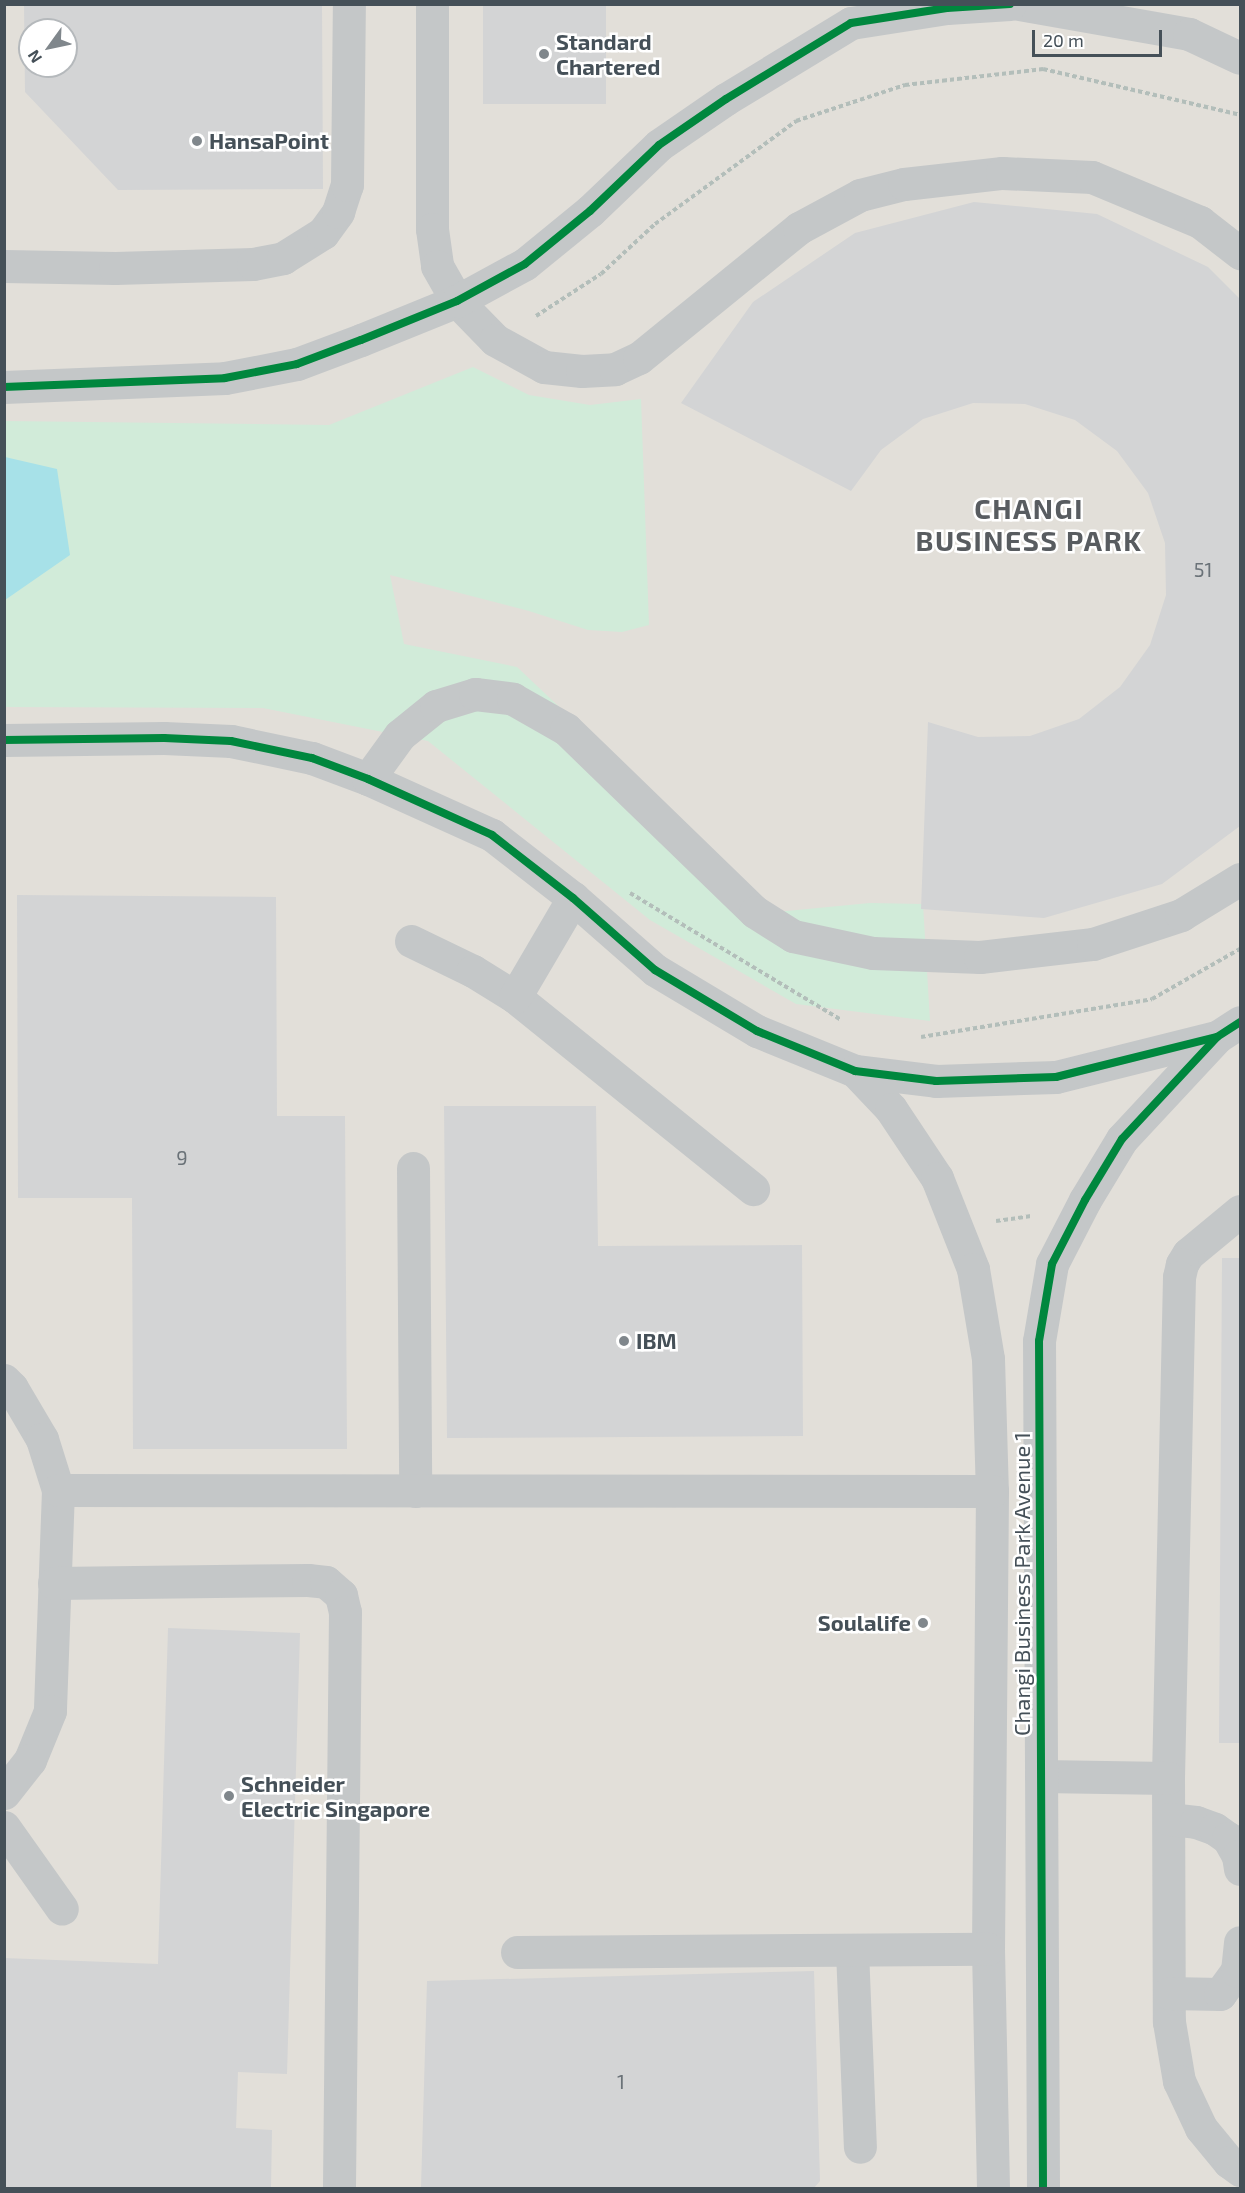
<!DOCTYPE html>
<html>
<head>
<meta charset="utf-8">
<style>
  body { margin:0 }
  #map { position:relative; width:1245px; height:2193px; overflow:hidden; background:#edecec; font-family:"Exo 2",sans-serif }
  div>[style] { position:absolute }
  .commercial>* { inset:0; background:#e2dfd9 }
  .green>* { inset:0; background:#d1ebd9 }
  .water>* { inset:0; background:#a7e1e8 }
  .building>* { inset:0; background:#d3d4d5; transform-origin:0 0 }
  .path>* { height:4px; margin-top:-2px; transform-origin:0; background:repeating-linear-gradient(90deg,#b3beba 0 4.5px,transparent 0 7.5px) }
  .minor>* { height:33px; margin:-16.5px; padding:0 16.5px; transform-origin:16.5px; border-radius:16.5px; background:#c4c7c8 }
  .cycleway>* { height:8px; margin:-4px; padding:0 4px; transform-origin:4px; border-radius:4px; background:#00873e }
  .dots>* { width:16px; height:16px; translate:-50% -50%; box-sizing:border-box; border:3px solid #fff; border-radius:50% }
  span { translate:-50% -50%; white-space:nowrap; text-align:center; line-height:1.15; -webkit-text-stroke:5px #fff; paint-order:stroke }
  .number-label { font-size:20px; color:#6a7278 }
  .number-label span { -webkit-text-stroke-width:0 }
  .poi-label { font-size:22px; color:#455058; font-weight:700 }
  .left { translate:0 -50%; text-align:left }
  .right { translate:-100% -50%; text-align:right }
  .street-label { font-size:22px; color:#455058 }
  .district-label { font-size:28px; color:#585c60; font-weight:700; letter-spacing:1.5px }
  .frame { position:absolute; inset:0; border:6px solid #455058; pointer-events:none }
  .north { position:absolute; left:18px; top:18px; width:60px; height:60px; box-sizing:border-box; background:#fff; border:2px solid #b5b9bc; border-radius:50%; rotate:237deg; font-size:16px; font-weight:700; line-height:24px; text-align:center; color:#455058 }
  .north::after { content:''; display:block; margin:auto; width:21px; height:27px; background:#80878c; clip-path:polygon(50% 0,100% 100%,50% 72%,0 100%) }
  .scale { position:absolute; left:1032px; top:30px; width:130px; height:27px; box-sizing:border-box; border:3px solid #455058; border-top:0; padding-left:8px; font-size:18px; line-height:21px; white-space:nowrap; color:#455058; -webkit-text-stroke:4px #fff; paint-order:stroke }
</style>
</head>
<body>
<div id="map">
  <div class="commercial">
    <i style="clip-path:polygon(evenodd,5px 5px,1240px 5px,1240px 2188px,5px 2188px,5px 5px,30px 30px,66px 30px,66px 66px,30px 66px,30px 30px)"></i>
  </div>
  <div class="green">
    <i style="clip-path:polygon(473px 367px,529px 395px,590px 405px,641px 399px,649px 625px,622px 632px,588px 630px,529px 611px,390px 575px,404px 644px,517px 667px,776px 912px,870px 903px,923px 904px,930px 1021px,796px 1004px,650px 920px,428px 741px,263px 708px,5px 707px,5px 421px,329px 425px)"></i>
  </div>
  <div class="water">
    <i style="clip-path:polygon(5px 457px,57px 469px,70px 555px,5px 600px)"></i>
  </div>
  <div class="building">
    <i style="clip-path:polygon(evenodd,24px 4px,322px 4px,323px 189px,118px 190px,25px 92px,24px 4px,30px 30px,66px 30px,66px 66px,30px 66px,30px 30px)"></i>
    <i style="left:483px;top:4px;width:123px;height:100px"></i>
    <i style="clip-path:polygon(974px 202px,1097px 214px,1208px 267px,1240px 299px,1240px 826px,1162px 884px,1044px 918px,921px 909px,928px 722px,978px 737px,1030px 736px,1079px 719px,1120px 687px,1150px 645px,1166px 595px,1165px 543px,1148px 493px,1117px 451px,1075px 420px,1025px 404px,973px 403px,923px 419px,881px 450px,851px 491px,681px 403px,753px 302px,855px 233px)"></i>
    <i style="clip-path:polygon(17px 895px,276px 897px,277px 1116px,345px 1116px,347px 1449px,133px 1449px,132px 1198px,18px 1198px)"></i>
    <i style="clip-path:polygon(444px 1106px,596px 1106px,598px 1246px,802px 1245px,803px 1436px,447px 1438px)"></i>
    <i style="clip-path:polygon(1222px 1258px,1240px 1258px,1240px 1743px,1219px 1743px)"></i>
    <i style="clip-path:polygon(168px 1628px,300px 1633px,287px 2074px,238px 2072px,236px 2128px,272px 2130px,271px 2188px,4px 2188px,4px 1958px,158px 1964px)"></i>
    <i style="clip-path:polygon(814px 1971px,820px 2181px,814px 2188px,421px 2188px,427px 1981px)"></i>
  </div>
  <div class="path">
    <i style="left:536px;top:316px;width:77px;rotate:-32.9deg"></i>
    <i style="left:601px;top:274px;width:74px;rotate:-42.8deg"></i>
    <i style="left:655px;top:224px;width:175px;rotate:-36.1deg"></i>
    <i style="left:796px;top:121px;width:115px;rotate:-18.3deg"></i>
    <i style="left:905px;top:85px;width:139px;rotate:-6.6deg"></i>
    <i style="left:1043px;top:69px;width:202px;rotate:13.1deg"></i>
    <i style="left:630px;top:893px;width:245px;rotate:31deg"></i>
    <i style="left:921px;top:1037px;width:234px;rotate:-9.3deg"></i>
    <i style="left:1152px;top:999px;width:101px;rotate:-29.6deg"></i>
    <i style="left:996px;top:1221px;width:37px;rotate:-8deg"></i>
  </div>
  <div class="minor">
    <i style="left:432px;top:4px;width:225px;rotate:90deg"></i>
    <i style="left:432px;top:229px;width:37px;rotate:82deg"></i>
    <i style="left:437px;top:266px;width:40px;rotate:60.3deg"></i>
    <i style="left:457px;top:301px;width:54px;rotate:45.7deg"></i>
    <i style="left:495px;top:340px;width:56px;rotate:28.9deg"></i>
    <i style="left:544px;top:367px;width:38px;rotate:6deg"></i>
    <i style="left:582px;top:371px;width:33px;rotate:-3deg"></i>
    <i style="left:615px;top:369px;width:26px;rotate:-25deg"></i>
    <i style="left:639px;top:358px;width:206px;rotate:-39.1deg"></i>
    <i style="left:799px;top:228px;width:69px;rotate:-28.4deg"></i>
    <i style="left:860px;top:195px;width:45px;rotate:-14deg"></i>
    <i style="left:904px;top:184px;width:99px;rotate:-6.4deg"></i>
    <i style="left:1002px;top:173px;width:90px;rotate:2.5deg"></i>
    <i style="left:1092px;top:177px;width:117px;rotate:22.6deg"></i>
    <i style="left:1200px;top:222px;width:51px;rotate:37.8deg"></i>
    <i style="left:1019px;top:4px;width:173px;rotate:10deg"></i>
    <i style="left:1189px;top:34px;width:56px;rotate:25.2deg"></i>
    <i style="left:4px;top:266px;width:111px;rotate:1deg"></i>
    <i style="left:115px;top:268px;width:138px;rotate:-1.7deg"></i>
    <i style="left:253px;top:264px;width:31px;rotate:-11deg"></i>
    <i style="left:283px;top:258px;width:47px;rotate:-32deg"></i>
    <i style="left:323px;top:233px;width:26px;rotate:-54deg"></i>
    <i style="left:338px;top:212px;width:28px;rotate:-72deg"></i>
    <i style="left:347px;top:185px;width:181px;rotate:-89.4deg"></i>
    <i style="left:4px;top:387px;width:221px;rotate:-2.3deg"></i>
    <i style="left:225px;top:378px;width:73px;rotate:-11deg"></i>
    <i style="left:297px;top:364px;width:68px;rotate:-20.6deg"></i>
    <i style="left:361px;top:340px;width:104px;rotate:-22.1deg"></i>
    <i style="left:457px;top:301px;width:77px;rotate:-28.6deg"></i>
    <i style="left:525px;top:264px;width:84px;rotate:-39.2deg"></i>
    <i style="left:590px;top:211px;width:95px;rotate:-43.7deg"></i>
    <i style="left:659px;top:145px;width:81px;rotate:-34.5deg"></i>
    <i style="left:726px;top:99px;width:146px;rotate:-31.3deg"></i>
    <i style="left:851px;top:23px;width:97px;rotate:-8.9deg"></i>
    <i style="left:947px;top:8px;width:63px;rotate:-3.6deg"></i>
    <i style="left:4px;top:740px;width:160px;rotate:-0.7deg"></i>
    <i style="left:164px;top:738px;width:67px;rotate:2.6deg"></i>
    <i style="left:231px;top:741px;width:83px;rotate:11.9deg"></i>
    <i style="left:312px;top:758px;width:60px;rotate:20.6deg"></i>
    <i style="left:368px;top:779px;width:136px;rotate:24.3deg"></i>
    <i style="left:492px;top:835px;width:103px;rotate:37.9deg"></i>
    <i style="left:573px;top:898px;width:109px;rotate:41.3deg"></i>
    <i style="left:655px;top:970px;width:119px;rotate:30.9deg"></i>
    <i style="left:757px;top:1031px;width:106px;rotate:22.2deg"></i>
    <i style="left:855px;top:1071px;width:82px;rotate:7deg"></i>
    <i style="left:936px;top:1081px;width:120px;rotate:-1.9deg"></i>
    <i style="left:1056px;top:1077px;width:166px;rotate:-14deg"></i>
    <i style="left:1217px;top:1037px;width:27px;rotate:-33deg"></i>
    <i style="left:368px;top:779px;width:54px;rotate:-54deg"></i>
    <i style="left:400px;top:735px;width:46px;rotate:-38.9deg"></i>
    <i style="left:436px;top:706px;width:41px;rotate:-17.1deg"></i>
    <i style="left:475px;top:694px;width:38px;rotate:7deg"></i>
    <i style="left:513px;top:699px;width:61px;rotate:29.5deg"></i>
    <i style="left:566px;top:729px;width:263px;rotate:44.1deg"></i>
    <i style="left:755px;top:912px;width:45px;rotate:32.3deg"></i>
    <i style="left:793px;top:936px;width:82px;rotate:12deg"></i>
    <i style="left:873px;top:953px;width:107px;rotate:2.1deg"></i>
    <i style="left:980px;top:957px;width:114px;rotate:-6.6deg"></i>
    <i style="left:1093px;top:944px;width:93px;rotate:-18.2deg"></i>
    <i style="left:1181px;top:915px;width:69px;rotate:-31.4deg"></i>
    <i style="left:411px;top:941px;width:69px;rotate:25.8deg"></i>
    <i style="left:473px;top:971px;width:49px;rotate:31.8deg"></i>
    <i style="left:515px;top:997px;width:306px;rotate:38.9deg"></i>
    <i style="left:515px;top:997px;width:115px;rotate:-59.6deg"></i>
    <i style="left:855px;top:1071px;width:52px;rotate:46.5deg"></i>
    <i style="left:891px;top:1109px;width:83px;rotate:56.3deg"></i>
    <i style="left:937px;top:1178px;width:98px;rotate:68.4deg"></i>
    <i style="left:973px;top:1269px;width:91px;rotate:80.5deg"></i>
    <i style="left:988px;top:1359px;width:132px;rotate:88.3deg"></i>
    <i style="left:992px;top:1491px;width:458px;rotate:90.5deg"></i>
    <i style="left:988px;top:1949px;width:239px;rotate:88.8deg"></i>
    <i style="left:413px;top:1168px;width:323px;rotate:89.6deg"></i>
    <i style="left:1240px;top:1211px;width:67px;rotate:140.4deg"></i>
    <i style="left:1188px;top:1254px;width:12px;rotate:121deg"></i>
    <i style="left:1182px;top:1264px;width:13px;rotate:103deg"></i>
    <i style="left:1179px;top:1277px;width:501px;rotate:91.26deg"></i>
    <i style="left:1168px;top:1778px;width:244px;rotate:89.8deg"></i>
    <i style="left:1169px;top:2022px;width:60px;rotate:80.4deg"></i>
    <i style="left:1179px;top:2081px;width:52px;rotate:64.9deg"></i>
    <i style="left:1201px;top:2128px;width:44px;rotate:50.5deg"></i>
    <i style="left:1229px;top:2162px;width:14px;rotate:36deg"></i>
    <i style="left:4px;top:1380px;width:11px;rotate:45deg"></i>
    <i style="left:12px;top:1388px;width:59px;rotate:59.5deg"></i>
    <i style="left:42px;top:1439px;width:53px;rotate:72.6deg"></i>
    <i style="left:58px;top:1490px;width:221px;rotate:92.1deg"></i>
    <i style="left:50px;top:1711px;width:53px;rotate:112.2deg"></i>
    <i style="left:30px;top:1760px;width:42px;rotate:128.2deg"></i>
    <i style="left:58px;top:1490px;width:934px;rotate:0.06deg"></i>
    <i style="left:54px;top:1583px;width:254px;rotate:-0.7deg"></i>
    <i style="left:308px;top:1580px;width:18px;rotate:6deg"></i>
    <i style="left:326px;top:1582px;width:20px;rotate:41deg"></i>
    <i style="left:341px;top:1595px;width:17px;rotate:77deg"></i>
    <i style="left:345px;top:1612px;width:576px;rotate:90.6deg"></i>
    <i style="left:1041px;top:1776px;width:127px;rotate:0.9deg"></i>
    <i style="left:1169px;top:1819px;width:27px;rotate:6deg"></i>
    <i style="left:1196px;top:1822px;width:20px;rotate:20deg"></i>
    <i style="left:1215px;top:1829px;width:16px;rotate:35deg"></i>
    <i style="left:1228px;top:1838px;width:21px;rotate:61deg"></i>
    <i style="left:1238px;top:1856px;width:13px;rotate:81deg"></i>
    <i style="left:4px;top:1827px;width:100px;rotate:54.7deg"></i>
    <i style="left:852px;top:1950px;width:197px;rotate:87.7deg"></i>
    <i style="left:517px;top:1952px;width:471px;rotate:-0.4deg"></i>
    <i style="left:1169px;top:1993px;width:51px;rotate:1.1deg"></i>
    <i style="left:1220px;top:1994px;width:29px;rotate:-54deg"></i>
    <i style="left:1237px;top:1971px;width:29px;rotate:-84deg"></i>
    <i style="left:1043px;top:2188px;width:847px;rotate:-90.27deg"></i>
    <i style="left:1039px;top:1341px;width:78px;rotate:-80.4deg"></i>
    <i style="left:1052px;top:1264px;width:72px;rotate:-62.7deg"></i>
    <i style="left:1085px;top:1200px;width:71px;rotate:-58.8deg"></i>
    <i style="left:1122px;top:1139px;width:139px;rotate:-47deg"></i>
  </div>
  <div class="cycleway">
    <i style="left:4px;top:387px;width:221px;rotate:-2.3deg"></i>
    <i style="left:225px;top:378px;width:73px;rotate:-11deg"></i>
    <i style="left:297px;top:364px;width:68px;rotate:-20.6deg"></i>
    <i style="left:361px;top:340px;width:104px;rotate:-22.1deg"></i>
    <i style="left:457px;top:301px;width:77px;rotate:-28.6deg"></i>
    <i style="left:525px;top:264px;width:84px;rotate:-39.2deg"></i>
    <i style="left:590px;top:211px;width:95px;rotate:-43.7deg"></i>
    <i style="left:659px;top:145px;width:81px;rotate:-34.5deg"></i>
    <i style="left:726px;top:99px;width:146px;rotate:-31.3deg"></i>
    <i style="left:851px;top:23px;width:97px;rotate:-8.9deg"></i>
    <i style="left:947px;top:8px;width:63px;rotate:-3.6deg"></i>
    <i style="left:4px;top:740px;width:160px;rotate:-0.7deg"></i>
    <i style="left:164px;top:738px;width:67px;rotate:2.6deg"></i>
    <i style="left:231px;top:741px;width:83px;rotate:11.9deg"></i>
    <i style="left:312px;top:758px;width:60px;rotate:20.6deg"></i>
    <i style="left:368px;top:779px;width:136px;rotate:24.3deg"></i>
    <i style="left:492px;top:835px;width:103px;rotate:37.9deg"></i>
    <i style="left:573px;top:898px;width:109px;rotate:41.3deg"></i>
    <i style="left:655px;top:970px;width:119px;rotate:30.9deg"></i>
    <i style="left:757px;top:1031px;width:106px;rotate:22.2deg"></i>
    <i style="left:855px;top:1071px;width:82px;rotate:7deg"></i>
    <i style="left:936px;top:1081px;width:120px;rotate:-1.9deg"></i>
    <i style="left:1056px;top:1077px;width:166px;rotate:-14deg"></i>
    <i style="left:1217px;top:1037px;width:27px;rotate:-33deg"></i>
    <i style="left:1043px;top:2188px;width:847px;rotate:-90.27deg"></i>
    <i style="left:1039px;top:1341px;width:78px;rotate:-80.4deg"></i>
    <i style="left:1052px;top:1264px;width:72px;rotate:-62.7deg"></i>
    <i style="left:1085px;top:1200px;width:71px;rotate:-58.8deg"></i>
    <i style="left:1122px;top:1139px;width:139px;rotate:-47deg"></i>
  </div>
  <div class="dots">
    <i style="left:544px;top:54px;background:#80878c"></i>
    <i style="left:197px;top:141px;background:#80878c"></i>
    <i style="left:624px;top:1341px;background:#80878c"></i>
    <i style="left:923px;top:1623px;background:#80878c"></i>
    <i style="left:229px;top:1796px;background:#80878c"></i>
  </div>
  <div class="number-label">
    <span style="left:1203px;top:569px">51</span>
    <span style="left:182px;top:1157px">9</span>
    <span style="left:621px;top:2081px">1</span>
  </div>
  <div class="poi-label">
    <span class="left" style="left:556px;top:54px">Standard<br>Chartered</span>
    <span class="left" style="left:209px;top:141px">HansaPoint</span>
    <span class="left" style="left:636px;top:1341px">IBM</span>
    <span class="right" style="left:911px;top:1623px">Soulalife</span>
    <span class="left" style="left:241px;top:1796px">Schneider<br>Electric Singapore</span>
  </div>
  <div class="street-label">
    <span style="left:1022px;top:1584px;rotate:-90deg">Changi Business Park Avenue 1</span>
  </div>
  <div class="district-label">
    <span style="left:1029px;top:524px">CHANGI<br>BUSINESS PARK</span>
  </div>
  <div class="frame"></div>
  <div class="north">N</div>
  <div class="scale">20 m</div>
</div>
</body>
</html>
